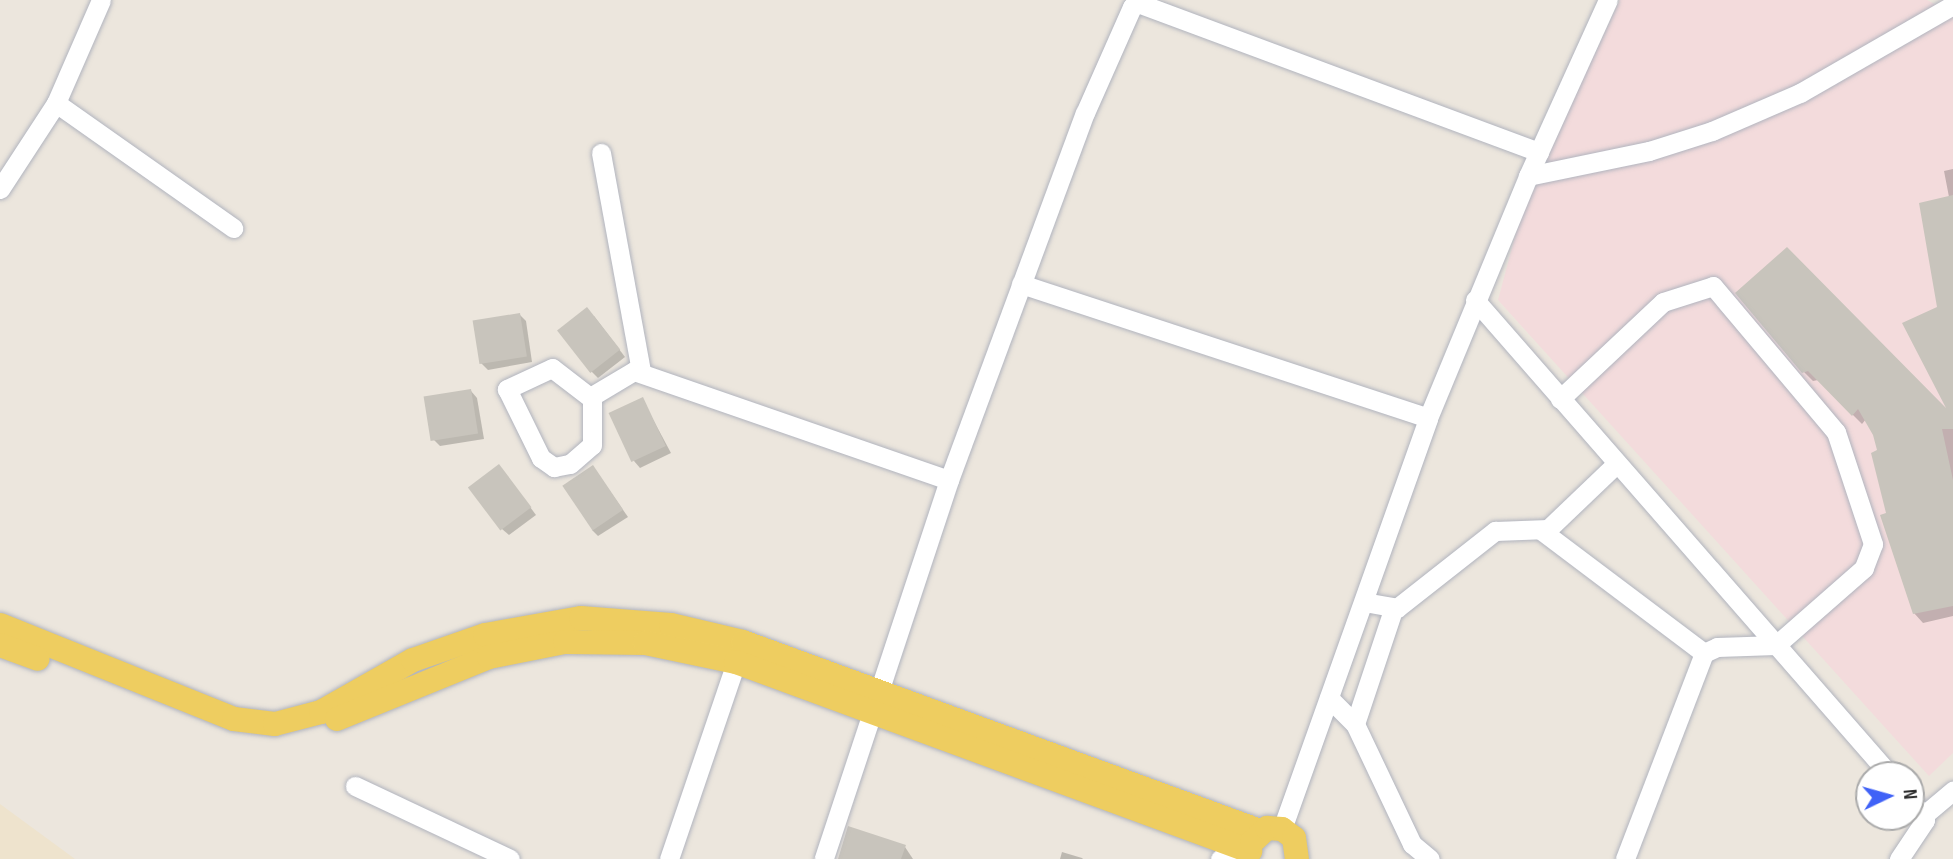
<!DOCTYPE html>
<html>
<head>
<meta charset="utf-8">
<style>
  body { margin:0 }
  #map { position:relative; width:1953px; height:859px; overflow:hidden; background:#ece6dd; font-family:"Sofia Sans Condensed",sans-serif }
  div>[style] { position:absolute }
  .education>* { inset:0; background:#eee3cd }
  .medical>* { inset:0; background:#f3dbdc }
  .shadow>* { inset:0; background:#0003 }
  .building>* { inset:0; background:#c8c4bc; transform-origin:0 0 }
  .roads { filter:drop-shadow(0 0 2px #b1b4be) drop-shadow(0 0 2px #b1b4be) }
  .minor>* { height:19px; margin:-9.5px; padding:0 9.5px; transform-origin:9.5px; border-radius:9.5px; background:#fff }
  .major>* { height:24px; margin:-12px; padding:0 12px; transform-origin:12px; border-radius:12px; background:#eecd60 }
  span { translate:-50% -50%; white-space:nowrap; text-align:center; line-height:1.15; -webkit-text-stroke:5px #fff; paint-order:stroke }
  .north { position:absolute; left:1855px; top:761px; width:70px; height:70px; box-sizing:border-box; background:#fff; border:2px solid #aaa; border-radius:50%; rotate:85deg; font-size:19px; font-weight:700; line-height:28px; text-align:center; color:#2b2b2b }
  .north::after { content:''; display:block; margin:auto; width:24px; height:32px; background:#4062f7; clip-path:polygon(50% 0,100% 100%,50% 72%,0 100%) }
</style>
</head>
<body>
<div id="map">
  <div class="education">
    <i style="clip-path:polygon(0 804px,75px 859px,0 859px)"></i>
  </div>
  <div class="medical">
    <i style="clip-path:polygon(1620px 0,1927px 0,1953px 14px,1953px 753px,1929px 776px,1498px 300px,1524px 203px)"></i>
  </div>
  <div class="shadow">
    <i style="clip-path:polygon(1953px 169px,1953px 616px,1923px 623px,1914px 613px,1888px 515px,1875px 434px,1866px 419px,1862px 424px,1818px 380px,1813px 381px,1804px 372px,1738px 293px,1951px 415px,1938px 308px,1949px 197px,1944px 171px)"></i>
    <i style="clip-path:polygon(519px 314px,526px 321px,532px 362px,488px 370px,481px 363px)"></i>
    <i style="clip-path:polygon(594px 316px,625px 357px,598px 378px,591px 371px)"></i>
    <i style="clip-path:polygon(471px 391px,477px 398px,484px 439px,440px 446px,433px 439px)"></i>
    <i style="clip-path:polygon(642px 399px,671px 453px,640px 468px,634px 461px)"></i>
    <i style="clip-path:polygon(593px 467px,628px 517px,598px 536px,592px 530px)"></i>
    <i style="clip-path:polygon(505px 473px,536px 515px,509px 535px,502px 529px)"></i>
    <i style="clip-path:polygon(905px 847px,913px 859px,839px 859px)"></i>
    <i style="clip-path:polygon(1062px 852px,1082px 858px,1083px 859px,1060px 859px)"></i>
  </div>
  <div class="building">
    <i style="clip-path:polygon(1953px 195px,1953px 429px,1942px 429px,1953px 480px,1953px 606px,1913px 614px,1880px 515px,1886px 513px,1871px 453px,1877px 450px,1873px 435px,1858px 409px,1852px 416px,1808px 371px,1802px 373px,1735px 293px,1787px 247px,1946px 408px,1902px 323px,1937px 307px,1919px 203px)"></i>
    <i style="left:587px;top:307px;width:54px;height:38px;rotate:52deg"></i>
    <i style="left:520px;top:313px;width:44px;height:48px;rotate:81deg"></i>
    <i style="left:471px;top:389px;width:45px;height:48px;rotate:81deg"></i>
    <i style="left:643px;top:397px;width:54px;height:38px;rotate:65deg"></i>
    <i style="left:499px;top:464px;width:54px;height:39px;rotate:53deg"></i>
    <i style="left:593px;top:465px;width:54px;height:37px;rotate:56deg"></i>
    <i style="clip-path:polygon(848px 826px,906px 845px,901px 859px,838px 859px)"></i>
  </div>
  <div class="roads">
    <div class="minor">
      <i style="left:56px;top:103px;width:217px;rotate:35.2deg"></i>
      <i style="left:601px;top:153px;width:223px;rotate:79.6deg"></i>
      <i style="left:1528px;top:176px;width:124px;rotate:-11.7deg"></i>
      <i style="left:1649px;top:151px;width:66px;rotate:-17.6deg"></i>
      <i style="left:1712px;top:131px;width:96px;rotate:-23.4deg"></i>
      <i style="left:1800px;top:93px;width:177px;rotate:-29.9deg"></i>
      <i style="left:0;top:189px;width:103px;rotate:-56.9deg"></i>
      <i style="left:56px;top:103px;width:112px;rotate:-66.4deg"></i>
      <i style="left:1021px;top:284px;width:428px;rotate:18.2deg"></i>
      <i style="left:1475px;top:300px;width:631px;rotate:48.86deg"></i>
      <i style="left:591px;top:398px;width:49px;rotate:-142.4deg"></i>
      <i style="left:552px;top:368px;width:50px;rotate:155deg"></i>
      <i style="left:507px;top:389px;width:77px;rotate:63.8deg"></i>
      <i style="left:541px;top:458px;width:16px;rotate:35deg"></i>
      <i style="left:554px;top:467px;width:16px;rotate:-11deg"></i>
      <i style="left:570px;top:464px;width:29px;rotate:-41deg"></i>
      <i style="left:592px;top:445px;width:49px;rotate:-90deg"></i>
      <i style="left:592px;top:396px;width:49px;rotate:-30.8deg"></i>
      <i style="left:634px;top:371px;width:333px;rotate:19.1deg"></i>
      <i style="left:949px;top:480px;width:399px;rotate:108.3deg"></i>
      <i style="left:1560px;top:399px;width:141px;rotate:-43.3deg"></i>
      <i style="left:1663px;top:302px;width:52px;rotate:-17.7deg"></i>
      <i style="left:1713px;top:286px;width:191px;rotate:49.9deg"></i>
      <i style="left:1836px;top:432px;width:118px;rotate:71.7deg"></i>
      <i style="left:1873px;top:544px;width:26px;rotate:111deg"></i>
      <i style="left:1864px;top:568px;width:117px;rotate:138.8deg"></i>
      <i style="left:1776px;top:645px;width:59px;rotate:178.1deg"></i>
      <i style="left:1717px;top:647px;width:14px;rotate:155deg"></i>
      <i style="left:1704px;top:653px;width:221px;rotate:111deg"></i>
      <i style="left:949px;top:480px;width:391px;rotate:-69.7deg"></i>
      <i style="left:1085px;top:113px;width:116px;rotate:-66.1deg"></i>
      <i style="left:1132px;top:7px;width:7px;rotate:-34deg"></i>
      <i style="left:1138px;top:3px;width:428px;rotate:20.4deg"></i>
      <i style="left:1542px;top:531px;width:203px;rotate:37deg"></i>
      <i style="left:1364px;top:602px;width:34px;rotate:10deg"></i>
      <i style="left:1397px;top:608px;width:125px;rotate:-38.2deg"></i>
      <i style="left:1495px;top:531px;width:53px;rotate:-2.2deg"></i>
      <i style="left:1548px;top:529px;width:95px;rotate:-43.7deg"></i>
      <i style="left:1329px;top:698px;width:37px;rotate:45deg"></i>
      <i style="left:1355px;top:724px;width:133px;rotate:64.6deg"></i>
      <i style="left:1412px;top:844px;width:23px;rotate:40deg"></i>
      <i style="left:1355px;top:724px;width:120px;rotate:-71.6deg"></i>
      <i style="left:355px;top:786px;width:171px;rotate:25.2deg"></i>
      <i style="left:1924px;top:815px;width:38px;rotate:-40deg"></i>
      <i style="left:1282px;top:829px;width:436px;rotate:-70.4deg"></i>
      <i style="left:1428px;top:418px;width:262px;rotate:-67.5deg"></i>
      <i style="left:1528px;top:176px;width:193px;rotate:-65.6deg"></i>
      <i style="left:669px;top:859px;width:220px;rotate:-71.2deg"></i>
      <i style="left:1220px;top:859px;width:24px;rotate:-30deg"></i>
      <i style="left:1899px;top:859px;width:47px;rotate:-56.3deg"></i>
      <i style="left:1925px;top:820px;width:25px;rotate:-124deg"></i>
    </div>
    <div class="major">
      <i style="left:0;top:625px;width:252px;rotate:21.9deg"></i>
      <i style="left:234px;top:719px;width:41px;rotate:7deg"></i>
      <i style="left:275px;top:724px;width:48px;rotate:-14.6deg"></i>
      <i style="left:321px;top:712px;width:106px;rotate:-29.5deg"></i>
      <i style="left:413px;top:660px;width:76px;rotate:-19.1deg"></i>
      <i style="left:485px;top:635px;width:97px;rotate:-10deg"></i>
      <i style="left:581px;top:618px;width:90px;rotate:4.4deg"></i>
      <i style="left:671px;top:625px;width:74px;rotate:13.3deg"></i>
      <i style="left:743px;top:642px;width:550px;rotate:20.08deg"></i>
      <i style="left:0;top:645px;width:40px;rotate:20.2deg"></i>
      <i style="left:337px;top:719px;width:164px;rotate:-22.2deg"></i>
      <i style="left:489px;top:657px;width:77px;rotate:-11.2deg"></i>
      <i style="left:565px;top:642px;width:80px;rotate:0.7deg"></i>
      <i style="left:645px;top:643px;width:93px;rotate:11.8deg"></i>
      <i style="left:736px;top:662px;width:548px;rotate:20.19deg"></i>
      <i style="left:1252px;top:842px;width:21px;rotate:-43deg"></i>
      <i style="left:1267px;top:828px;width:15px;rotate:4deg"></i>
      <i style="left:1282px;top:829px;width:15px;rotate:37deg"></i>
      <i style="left:1294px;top:838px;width:21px;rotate:82deg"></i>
    </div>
  </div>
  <div class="north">N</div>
</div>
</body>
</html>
